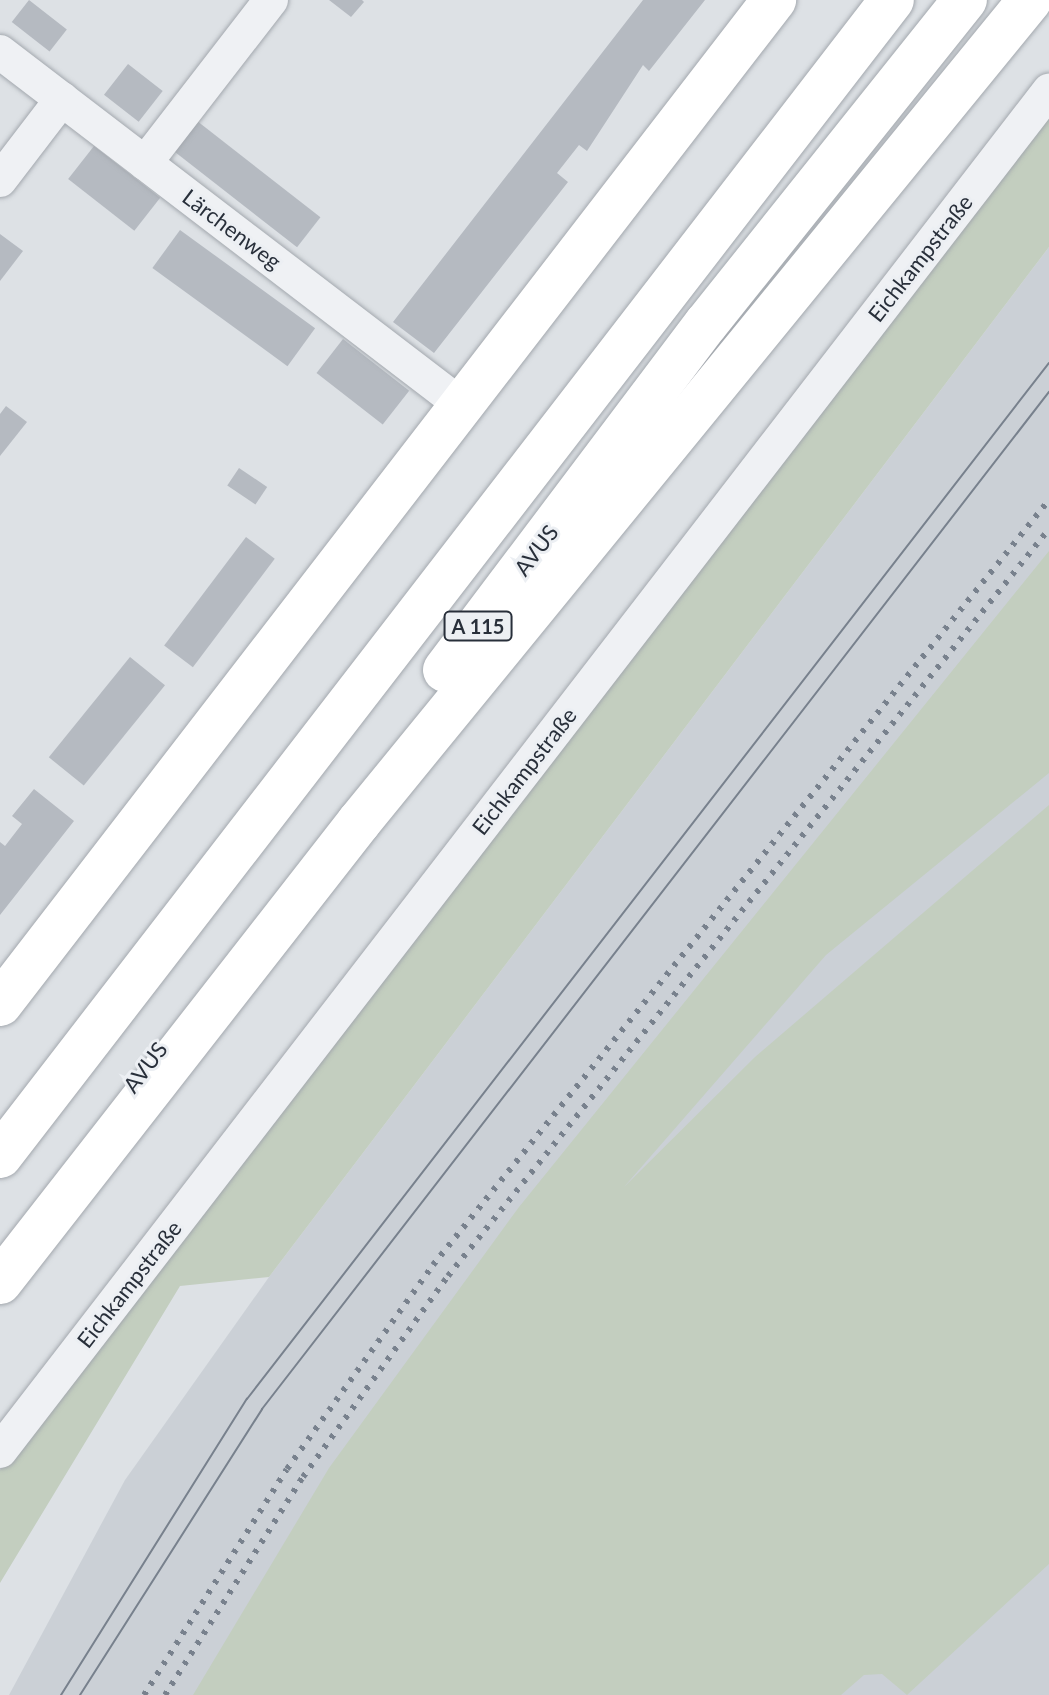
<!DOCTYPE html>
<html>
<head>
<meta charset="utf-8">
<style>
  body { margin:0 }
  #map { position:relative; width:1049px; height:1695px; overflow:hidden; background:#dde1e5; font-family:Lato,sans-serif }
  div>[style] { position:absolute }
  .built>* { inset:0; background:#cbd0d6 }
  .green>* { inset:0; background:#c3cebf }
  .building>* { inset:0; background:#b5bac1; transform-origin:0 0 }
  .roads { filter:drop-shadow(0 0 2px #a3a8ae) drop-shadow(0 0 2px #a3a8ae) }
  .street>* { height:34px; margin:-17px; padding:0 17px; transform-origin:17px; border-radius:17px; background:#eff1f4 }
  .secondary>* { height:44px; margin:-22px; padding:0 22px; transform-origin:22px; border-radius:22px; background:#fff }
  .highway>* { height:44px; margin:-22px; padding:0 22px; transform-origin:22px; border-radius:22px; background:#fff }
  .tram>* { height:2px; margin:-1px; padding:0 1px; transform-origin:1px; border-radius:1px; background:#78818d }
  .rail>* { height:6px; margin-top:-3px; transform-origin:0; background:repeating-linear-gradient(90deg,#78818d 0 4px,transparent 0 12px) }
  span { translate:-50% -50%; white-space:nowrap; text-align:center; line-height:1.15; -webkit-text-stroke:6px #eceff3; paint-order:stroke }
  .shield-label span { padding:2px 6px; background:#eceff3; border:2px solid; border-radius:6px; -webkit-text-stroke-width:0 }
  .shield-label { font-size:20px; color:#282f3a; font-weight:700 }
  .street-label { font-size:22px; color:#282f3a }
</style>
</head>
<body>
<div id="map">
  <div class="built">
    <i style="clip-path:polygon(1049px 247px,1049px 1695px,9px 1695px,125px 1480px,269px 1277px)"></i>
  </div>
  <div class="green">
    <i style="clip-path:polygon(1049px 105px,1049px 247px,269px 1277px,180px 1286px,0 1583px,0 1470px)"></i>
    <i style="clip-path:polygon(1049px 551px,1049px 773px,826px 955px,624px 1187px,755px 1057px,1049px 805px,1049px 1564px,907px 1695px,882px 1674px,864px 1675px,841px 1695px,193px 1695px,329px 1468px,519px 1207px)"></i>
  </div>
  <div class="building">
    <i style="left:29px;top:0;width:48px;height:28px;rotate:38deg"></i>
    <i style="clip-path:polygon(329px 0,362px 0,364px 2px,351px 17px)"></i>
    <i style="clip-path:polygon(643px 0,705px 0,649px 71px,643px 65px,587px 151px,579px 145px,557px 173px,568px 182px,434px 353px,393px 322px)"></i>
    <i style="left:128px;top:64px;width:44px;height:39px;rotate:38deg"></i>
    <i style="left:192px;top:117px;width:163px;height:38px;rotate:38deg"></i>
    <i style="left:94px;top:146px;width:84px;height:42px;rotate:38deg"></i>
    <i style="left:180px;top:230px;width:167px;height:47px;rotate:36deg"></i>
    <i style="clip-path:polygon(0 234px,23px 251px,0 281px)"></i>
    <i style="left:343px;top:339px;width:84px;height:43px;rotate:38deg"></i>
    <i style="clip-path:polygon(6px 406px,27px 422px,0 456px,0 414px)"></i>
    <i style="left:239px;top:468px;width:34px;height:21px;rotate:34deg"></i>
    <i style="left:246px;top:537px;width:36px;height:136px;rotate:37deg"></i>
    <i style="left:130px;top:657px;width:45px;height:129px;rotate:39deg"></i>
    <i style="clip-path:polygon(34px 789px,74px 821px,0 915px,0 842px,5px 846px,22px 824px,12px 816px)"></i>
  </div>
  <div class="roads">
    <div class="street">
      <i style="left:0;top:52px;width:584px;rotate:37.42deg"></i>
      <i style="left:145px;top:163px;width:206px;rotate:-52.3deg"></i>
      <i style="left:0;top:180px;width:102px;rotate:-52.6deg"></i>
      <i style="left:0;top:1451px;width:1718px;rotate:-52.36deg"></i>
    </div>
    <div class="secondary">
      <i style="left:0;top:1004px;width:1268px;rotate:-52.37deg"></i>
    </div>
    <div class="highway">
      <i style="left:445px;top:670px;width:433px;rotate:-53deg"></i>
      <i style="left:706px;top:324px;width:415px;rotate:-51.4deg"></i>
      <i style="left:0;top:1156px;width:1460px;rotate:-52.35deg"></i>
      <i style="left:0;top:1282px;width:584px;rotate:-52.03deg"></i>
      <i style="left:359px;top:822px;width:1061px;rotate:-50.78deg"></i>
    </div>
  </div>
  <div class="tram">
    <i style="left:61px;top:1695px;width:350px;rotate:-57.9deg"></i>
    <i style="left:247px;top:1399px;width:1310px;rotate:-52.26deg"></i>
    <i style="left:80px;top:1695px;width:339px;rotate:-57.5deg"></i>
    <i style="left:262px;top:1409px;width:1286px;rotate:-52.27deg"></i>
  </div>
  <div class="rail">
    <i style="left:144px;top:1695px;width:267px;rotate:-57.7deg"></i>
    <i style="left:287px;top:1469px;width:251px;rotate:-54.4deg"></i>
    <i style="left:433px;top:1265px;width:982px;rotate:-51.16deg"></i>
    <i style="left:165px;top:1695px;width:258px;rotate:-57.7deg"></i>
    <i style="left:303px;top:1477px;width:248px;rotate:-54.2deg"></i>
    <i style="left:448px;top:1276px;width:959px;rotate:-51.18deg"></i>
  </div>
  <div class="shield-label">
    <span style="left:478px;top:626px">A 115</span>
  </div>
  <div class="street-label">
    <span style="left:232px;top:229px;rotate:37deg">Lärchenweg</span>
    <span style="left:920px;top:258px;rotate:-52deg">Eichkampstraße</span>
    <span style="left:536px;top:550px;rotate:-53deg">AVUS</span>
    <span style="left:524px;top:771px;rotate:-52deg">Eichkampstraße</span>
    <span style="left:145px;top:1067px;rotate:-53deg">AVUS</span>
    <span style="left:129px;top:1284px;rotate:-52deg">Eichkampstraße</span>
  </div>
</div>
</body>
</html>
